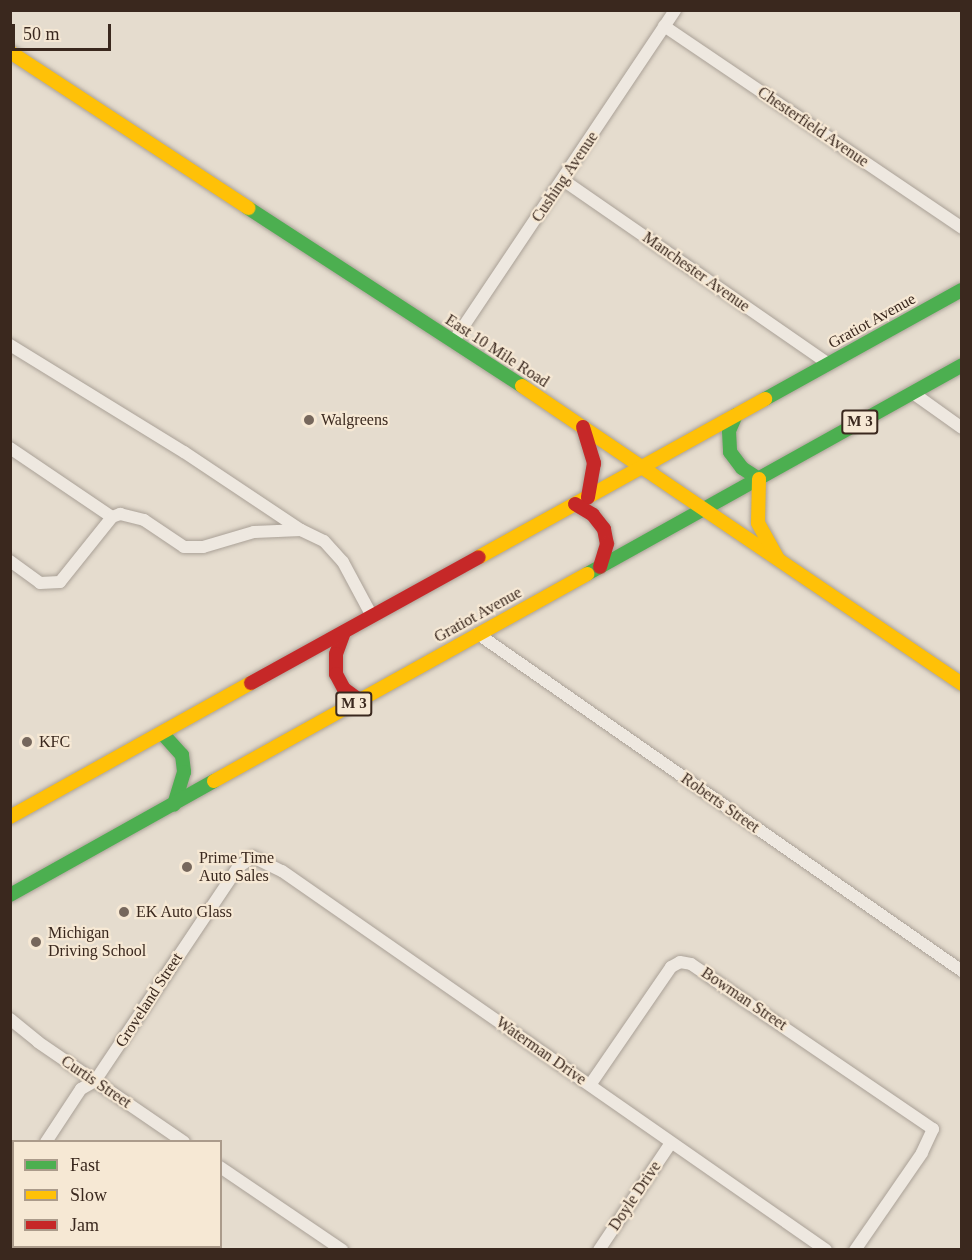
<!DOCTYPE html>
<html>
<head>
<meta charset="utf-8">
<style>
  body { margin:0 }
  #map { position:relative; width:972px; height:1260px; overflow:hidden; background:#e5dcce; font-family:Georgia,serif }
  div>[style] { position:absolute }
  .roads { filter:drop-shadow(0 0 2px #aaa197) drop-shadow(0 0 2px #aaa197) }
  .street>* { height:12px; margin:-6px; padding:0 6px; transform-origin:6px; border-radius:6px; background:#eee8e0 }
  .fast>* { height:14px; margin:-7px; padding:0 7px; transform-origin:7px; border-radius:7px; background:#4caf50 }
  .slow>* { height:14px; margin:-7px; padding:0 7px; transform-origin:7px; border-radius:7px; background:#ffc107 }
  .jam>* { height:14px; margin:-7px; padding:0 7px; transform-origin:7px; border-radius:7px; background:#c62828 }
  .dots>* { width:16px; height:16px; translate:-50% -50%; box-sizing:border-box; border:3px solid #f6e8d4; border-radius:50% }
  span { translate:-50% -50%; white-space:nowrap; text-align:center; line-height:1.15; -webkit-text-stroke:4.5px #f6e8d4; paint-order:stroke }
  .shield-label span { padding:2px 4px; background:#f6e8d4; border:2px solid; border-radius:4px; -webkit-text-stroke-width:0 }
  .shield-label { font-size:15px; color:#3a281e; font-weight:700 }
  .street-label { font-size:16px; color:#3a281e }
  .poi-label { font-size:16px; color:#3a281e }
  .left { translate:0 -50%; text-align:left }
  .frame { position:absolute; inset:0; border:12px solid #3a281e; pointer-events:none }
  .legend { position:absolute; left:12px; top:1140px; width:210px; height:108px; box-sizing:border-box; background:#f6e8d4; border:2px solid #ab9b8b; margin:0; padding:8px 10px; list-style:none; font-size:18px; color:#3a281e }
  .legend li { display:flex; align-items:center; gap:12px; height:30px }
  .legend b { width:30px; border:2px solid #ab9b8b }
  .scale { position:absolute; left:12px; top:24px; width:99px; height:27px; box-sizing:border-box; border:3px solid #3a281e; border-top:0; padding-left:8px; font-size:18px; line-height:21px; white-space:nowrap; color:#3a281e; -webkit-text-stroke:4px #f6e8d4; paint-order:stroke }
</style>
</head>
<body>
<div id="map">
  <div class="roads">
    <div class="street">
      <i style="left:664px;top:26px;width:360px;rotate:34.1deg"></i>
      <i style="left:563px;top:180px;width:323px;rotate:34.7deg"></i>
      <i style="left:453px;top:342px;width:399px;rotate:-56.2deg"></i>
      <i style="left:10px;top:345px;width:204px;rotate:31.6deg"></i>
      <i style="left:184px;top:452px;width:141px;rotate:33.7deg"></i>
      <i style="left:913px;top:393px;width:60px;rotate:35.5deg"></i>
      <i style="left:10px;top:448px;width:123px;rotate:34.1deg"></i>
      <i style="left:10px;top:561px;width:37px;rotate:36deg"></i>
      <i style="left:40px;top:583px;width:20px;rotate:-3deg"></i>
      <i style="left:60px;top:582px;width:83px;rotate:-51.3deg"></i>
      <i style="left:112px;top:517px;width:9px;rotate:-21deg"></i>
      <i style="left:120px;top:514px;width:25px;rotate:14deg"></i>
      <i style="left:144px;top:520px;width:48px;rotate:34deg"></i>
      <i style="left:184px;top:547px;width:19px"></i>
      <i style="left:203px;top:547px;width:53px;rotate:-16.4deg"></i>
      <i style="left:254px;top:532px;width:47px;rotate:-2.4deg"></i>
      <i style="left:301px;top:530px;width:25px;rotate:26deg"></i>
      <i style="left:324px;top:541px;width:28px;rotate:48deg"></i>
      <i style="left:343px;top:562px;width:61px;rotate:61.8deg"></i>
      <i style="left:478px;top:634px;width:590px;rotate:34.85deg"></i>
      <i style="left:10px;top:1019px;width:36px;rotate:39deg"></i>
      <i style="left:38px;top:1042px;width:177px;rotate:34.4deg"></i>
      <i style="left:590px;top:1085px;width:143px;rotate:-55.5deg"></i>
      <i style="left:671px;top:967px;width:10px;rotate:-29deg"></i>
      <i style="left:680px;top:962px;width:11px;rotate:10deg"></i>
      <i style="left:691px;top:964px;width:293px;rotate:34.3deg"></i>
      <i style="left:933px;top:1129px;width:26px;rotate:115deg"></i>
      <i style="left:922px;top:1153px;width:118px;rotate:124.6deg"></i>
      <i style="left:46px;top:1142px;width:64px;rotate:-56.6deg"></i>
      <i style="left:81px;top:1089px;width:16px;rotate:-30deg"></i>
      <i style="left:95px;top:1081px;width:257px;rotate:-56.2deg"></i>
      <i style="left:238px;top:867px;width:18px;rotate:-34deg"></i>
      <i style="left:253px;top:857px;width:32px;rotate:26deg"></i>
      <i style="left:282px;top:871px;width:663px;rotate:34.86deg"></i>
      <i style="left:220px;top:1167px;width:148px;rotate:34.2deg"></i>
      <i style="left:10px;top:1195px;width:6px;rotate:-51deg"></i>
      <i style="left:599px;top:1250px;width:129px;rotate:-56.1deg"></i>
    </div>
    <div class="fast">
      <i style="left:248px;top:208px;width:327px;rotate:33deg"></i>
      <i style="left:765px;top:399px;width:225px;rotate:-29deg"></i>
      <i style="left:736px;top:415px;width:17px;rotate:114deg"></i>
      <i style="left:729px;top:431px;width:21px;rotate:87deg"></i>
      <i style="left:730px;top:452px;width:20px;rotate:53deg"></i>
      <i style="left:742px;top:468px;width:20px;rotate:33deg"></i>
      <i style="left:587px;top:574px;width:429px;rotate:-29.1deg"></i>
      <i style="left:162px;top:733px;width:30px;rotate:48deg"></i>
      <i style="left:182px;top:755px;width:17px;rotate:83deg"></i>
      <i style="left:184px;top:772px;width:34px;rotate:107deg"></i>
      <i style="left:10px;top:895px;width:234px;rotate:-29.2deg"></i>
    </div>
    <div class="slow">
      <i style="left:10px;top:52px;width:285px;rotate:33.2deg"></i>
      <i style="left:522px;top:386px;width:531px;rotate:34.11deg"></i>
      <i style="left:759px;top:479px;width:44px;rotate:91.3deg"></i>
      <i style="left:758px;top:523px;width:41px;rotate:60.9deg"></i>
      <i style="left:479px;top:557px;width:327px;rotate:-28.9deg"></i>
      <i style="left:214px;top:781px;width:427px;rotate:-29deg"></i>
      <i style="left:10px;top:817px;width:276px;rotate:-29.1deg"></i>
    </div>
    <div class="jam">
      <i style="left:583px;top:427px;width:38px;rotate:73deg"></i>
      <i style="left:594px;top:463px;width:35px;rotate:100deg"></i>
      <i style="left:575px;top:504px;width:21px;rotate:31deg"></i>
      <i style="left:593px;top:515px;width:18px;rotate:52deg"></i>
      <i style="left:604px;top:529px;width:15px;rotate:79deg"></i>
      <i style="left:607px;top:544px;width:24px;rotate:107deg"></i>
      <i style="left:344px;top:632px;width:23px;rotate:110deg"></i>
      <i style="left:336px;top:654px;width:20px;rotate:90deg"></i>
      <i style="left:336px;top:674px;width:17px;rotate:62deg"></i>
      <i style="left:344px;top:689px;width:19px;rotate:36deg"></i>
      <i style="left:251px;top:683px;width:260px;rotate:-28.9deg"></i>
    </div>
  </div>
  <div class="dots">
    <i style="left:309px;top:420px;background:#76675c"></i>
    <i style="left:27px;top:742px;background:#76675c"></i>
    <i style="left:187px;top:867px;background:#76675c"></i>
    <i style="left:124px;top:912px;background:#76675c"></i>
    <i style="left:36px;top:942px;background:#76675c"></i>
  </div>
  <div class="shield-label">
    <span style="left:860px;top:422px">M 3</span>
    <span style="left:354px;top:704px">M 3</span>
  </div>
  <div class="street-label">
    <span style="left:813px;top:127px;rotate:34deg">Chesterfield Avenue</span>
    <span style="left:565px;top:177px;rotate:-56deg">Cushing Avenue</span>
    <span style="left:696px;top:272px;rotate:35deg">Manchester Avenue</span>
    <span style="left:872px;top:321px;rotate:-29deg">Gratiot Avenue</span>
    <span style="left:497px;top:351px;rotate:33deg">East 10 Mile Road</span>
    <span style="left:478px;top:615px;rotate:-29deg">Gratiot Avenue</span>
    <span style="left:720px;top:803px;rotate:35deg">Roberts Street</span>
    <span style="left:744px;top:999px;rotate:34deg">Bowman Street</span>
    <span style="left:149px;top:1000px;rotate:-57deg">Groveland Street</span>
    <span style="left:541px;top:1051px;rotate:35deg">Waterman Drive</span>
    <span style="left:96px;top:1082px;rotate:34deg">Curtis Street</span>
    <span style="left:635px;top:1196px;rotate:-56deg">Doyle Drive</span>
  </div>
  <div class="poi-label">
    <span class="left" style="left:321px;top:420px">Walgreens</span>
    <span class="left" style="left:39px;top:742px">KFC</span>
    <span class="left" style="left:199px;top:867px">Prime Time<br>Auto Sales</span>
    <span class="left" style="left:136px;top:912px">EK Auto Glass</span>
    <span class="left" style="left:48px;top:942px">Michigan<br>Driving School</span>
  </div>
  <div class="frame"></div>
  <ul class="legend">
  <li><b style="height:8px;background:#4caf50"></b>Fast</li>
  <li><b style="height:8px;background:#ffc107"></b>Slow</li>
  <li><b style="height:8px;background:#c62828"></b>Jam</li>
  </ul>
  <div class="scale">50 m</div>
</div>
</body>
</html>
